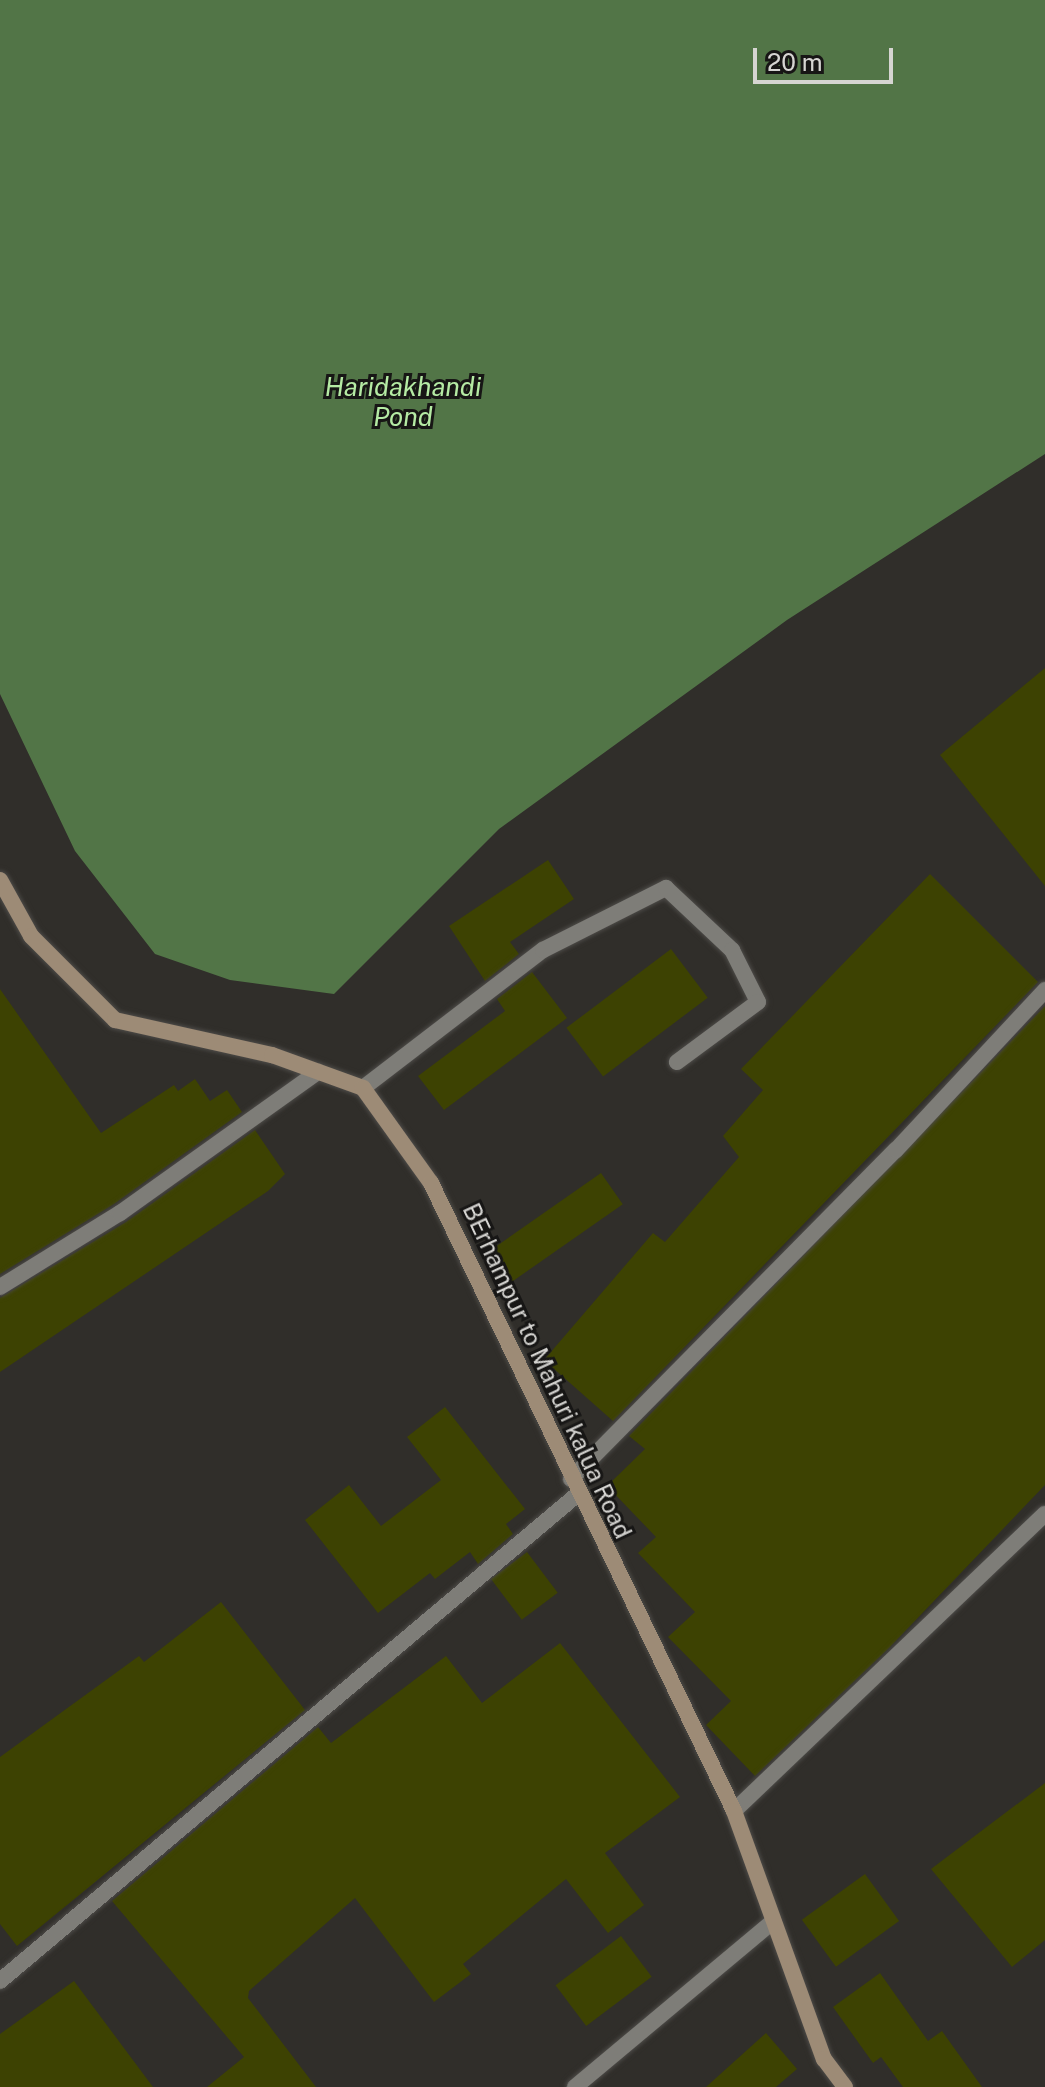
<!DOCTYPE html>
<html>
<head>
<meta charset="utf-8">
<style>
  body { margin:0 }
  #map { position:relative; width:1045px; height:2087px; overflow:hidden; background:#302e2a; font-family:"Public Sans",sans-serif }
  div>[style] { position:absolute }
  .water>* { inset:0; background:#527547 }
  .building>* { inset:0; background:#3d4202; transform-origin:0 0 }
  .roads { filter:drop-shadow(0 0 2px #4d4b48) drop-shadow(0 0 2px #4d4b48) }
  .street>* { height:16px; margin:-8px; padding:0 8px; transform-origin:8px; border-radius:8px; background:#7e7d78 }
  .secondary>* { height:16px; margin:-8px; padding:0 8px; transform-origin:8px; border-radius:8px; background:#9d8b76 }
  span { translate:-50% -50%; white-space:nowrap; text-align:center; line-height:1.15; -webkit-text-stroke:6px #171615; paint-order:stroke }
  .street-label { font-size:24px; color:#d6d5d2 }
  .water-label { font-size:26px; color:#b5eba4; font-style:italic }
  .scale { position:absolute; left:753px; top:48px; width:140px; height:36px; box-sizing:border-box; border:4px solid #d6d5d2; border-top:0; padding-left:10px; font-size:24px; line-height:28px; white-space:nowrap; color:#d6d5d2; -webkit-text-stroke:6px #171615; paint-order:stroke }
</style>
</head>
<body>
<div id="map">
  <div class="water">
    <i style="clip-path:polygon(0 0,1045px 0,1045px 454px,787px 620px,499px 829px,334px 994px,230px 980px,155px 954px,75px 851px,0 694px)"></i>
  </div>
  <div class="building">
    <i style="clip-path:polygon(1045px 668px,1045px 886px,940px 755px)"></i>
    <i style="clip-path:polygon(548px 860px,574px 899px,510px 942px,519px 954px,485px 981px,449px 926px)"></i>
    <i style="clip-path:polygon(930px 874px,1038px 982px,613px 1421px,544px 1360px,653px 1233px,665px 1242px,739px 1157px,723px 1136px,763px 1090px,741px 1069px)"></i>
    <i style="left:671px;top:949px;width:61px;height:131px;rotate:53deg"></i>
    <i style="clip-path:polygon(532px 972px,567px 1018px,444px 1110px,418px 1076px,505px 1011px,497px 999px)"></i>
    <i style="clip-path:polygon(0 989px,101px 1133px,174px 1085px,178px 1091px,195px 1079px,210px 1101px,227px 1090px,242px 1112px,114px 1204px,0 1274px)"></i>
    <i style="clip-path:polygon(1045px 1006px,1045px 1485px,889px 1648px,755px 1776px,706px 1725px,731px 1701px,668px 1637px,695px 1612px,638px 1553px,656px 1537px,607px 1486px,645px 1449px,629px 1436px)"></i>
    <i style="clip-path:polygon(255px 1130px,285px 1174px,268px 1191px,0 1372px,0 1298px,126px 1222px)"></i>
    <i style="left:601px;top:1173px;width:38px;height:141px;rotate:55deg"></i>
    <i style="clip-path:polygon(445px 1407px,525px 1509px,506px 1524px,513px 1534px,478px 1564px,470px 1552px,435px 1579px,430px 1573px,378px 1613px,305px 1520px,349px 1485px,381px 1526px,441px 1480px,407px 1437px)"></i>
    <i style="left:527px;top:1552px;width:51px;height:45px;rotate:53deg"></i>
    <i style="clip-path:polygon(221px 1602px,305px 1710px,17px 1946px,0 1924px,0 1757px,139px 1656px,144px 1662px)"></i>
    <i style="clip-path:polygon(560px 1643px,680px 1797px,605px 1853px,644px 1905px,608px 1933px,566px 1879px,463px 1964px,471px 1974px,434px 2002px,355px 1898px,249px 1991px,248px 1998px,316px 2087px,207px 2087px,244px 2057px,112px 1901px,318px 1727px,331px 1743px,446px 1656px,482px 1703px)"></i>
    <i style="clip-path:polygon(1045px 1783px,1045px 1940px,1012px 1967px,931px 1869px)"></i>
    <i style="left:865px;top:1874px;width:58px;height:78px;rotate:54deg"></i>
    <i style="left:621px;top:1936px;width:51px;height:82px;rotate:53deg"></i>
    <i style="clip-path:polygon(880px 1973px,928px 2041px,942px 2031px,982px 2087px,903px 2087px,881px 2057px,873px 2063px,833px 2007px)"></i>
    <i style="clip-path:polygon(74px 1981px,153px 2087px,0 2087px,0 2034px)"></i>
    <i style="clip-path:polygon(766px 2033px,797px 2069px,776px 2087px,706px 2087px)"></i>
  </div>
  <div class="roads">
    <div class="street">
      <i style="left:363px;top:1088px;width:227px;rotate:-37.5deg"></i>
      <i style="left:543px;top:950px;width:138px;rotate:-26.8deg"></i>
      <i style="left:666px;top:888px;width:91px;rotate:43.2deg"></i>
      <i style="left:732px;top:950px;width:58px;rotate:63.4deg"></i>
      <i style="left:758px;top:1002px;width:101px;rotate:143.5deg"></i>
      <i style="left:0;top:1287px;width:141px;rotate:-31.7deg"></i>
      <i style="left:120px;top:1213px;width:243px;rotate:-35.5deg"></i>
      <i style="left:571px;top:1479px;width:462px;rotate:-45.4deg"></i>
      <i style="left:896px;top:1150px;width:219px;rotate:-47deg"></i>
      <i style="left:734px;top:1811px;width:430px;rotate:-43.7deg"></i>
      <i style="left:0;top:1981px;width:756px;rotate:-40.12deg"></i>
      <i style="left:575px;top:2087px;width:256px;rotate:-39.9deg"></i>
    </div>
    <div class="secondary">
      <i style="left:0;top:880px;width:64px;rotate:61deg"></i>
      <i style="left:31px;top:936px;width:119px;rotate:45deg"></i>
      <i style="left:115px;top:1020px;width:161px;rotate:12.6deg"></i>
      <i style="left:272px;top:1055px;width:97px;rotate:19.9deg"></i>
      <i style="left:363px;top:1088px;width:117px;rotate:54.4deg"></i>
      <i style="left:431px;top:1183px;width:697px;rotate:64.24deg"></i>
      <i style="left:734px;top:1811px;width:264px;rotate:70.1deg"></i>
      <i style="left:824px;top:2059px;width:35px;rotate:53deg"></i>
    </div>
  </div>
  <div class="street-label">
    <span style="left:547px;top:1371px;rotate:65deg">BErhampur to Mahuri kalua Road</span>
  </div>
  <div class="water-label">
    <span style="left:403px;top:402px">Haridakhandi<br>Pond</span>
  </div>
  <div class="scale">20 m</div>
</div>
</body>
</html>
